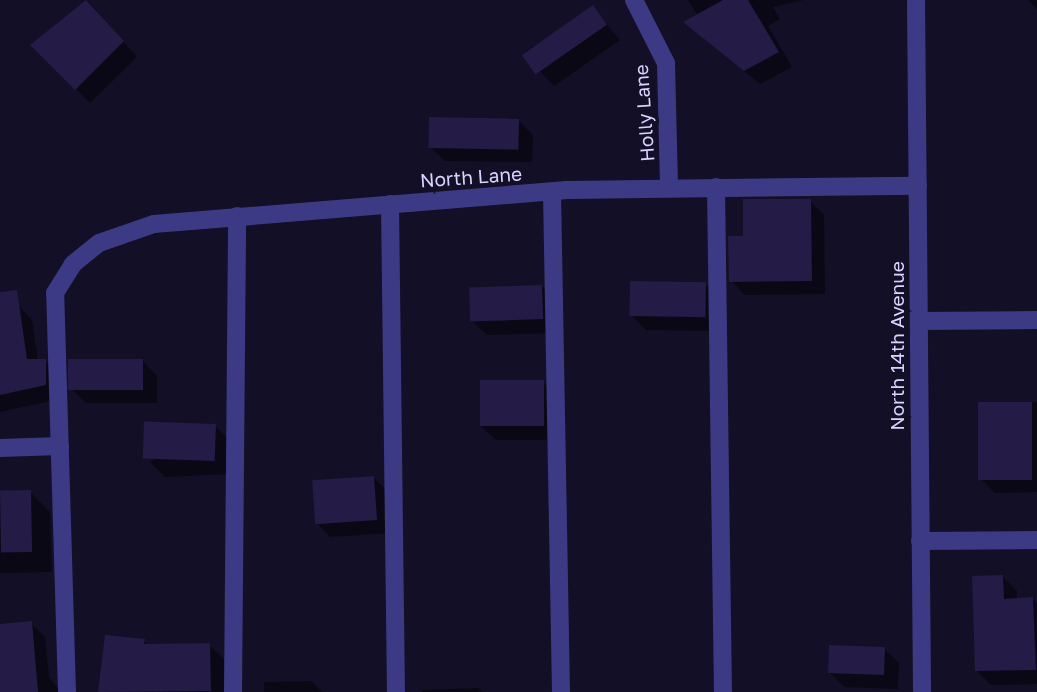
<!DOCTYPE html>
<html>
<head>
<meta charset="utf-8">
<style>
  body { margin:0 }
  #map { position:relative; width:1037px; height:692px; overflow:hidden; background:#130f26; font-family:"Golos Text",sans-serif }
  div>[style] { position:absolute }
  .shadow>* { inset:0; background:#0007 }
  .building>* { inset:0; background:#241b47; transform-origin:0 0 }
  .minor>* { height:18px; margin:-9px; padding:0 9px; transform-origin:9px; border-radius:9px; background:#3d3a85 }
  span { translate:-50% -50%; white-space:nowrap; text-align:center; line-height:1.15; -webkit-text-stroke:7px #130f26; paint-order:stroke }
  .street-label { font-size:19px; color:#d9d4ff }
</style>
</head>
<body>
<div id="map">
  <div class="shadow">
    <i style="clip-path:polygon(688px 0,804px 0,773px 7px,780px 19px,768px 26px,792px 67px,760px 84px,686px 23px,698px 16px)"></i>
    <i style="clip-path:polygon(1028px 0,1037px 0,1037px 9px)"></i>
    <i style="clip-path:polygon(88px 1px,137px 57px,90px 103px,33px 45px)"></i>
    <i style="clip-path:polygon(593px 8px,620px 40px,554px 86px,523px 53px)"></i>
    <i style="clip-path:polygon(518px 120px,533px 135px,532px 162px,445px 161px,430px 147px)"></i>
    <i style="clip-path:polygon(810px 201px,824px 215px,825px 294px,745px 295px,731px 281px,744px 238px)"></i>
    <i style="clip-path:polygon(705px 284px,720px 298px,720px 331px,646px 330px,632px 316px)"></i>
    <i style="clip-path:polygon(542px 286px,556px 301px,557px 333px,487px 335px,472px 321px)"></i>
    <i style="clip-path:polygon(18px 305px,32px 320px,38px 361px,45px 361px,59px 376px,60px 399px,0 412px,0 308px)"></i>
    <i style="clip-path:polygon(143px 361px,157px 376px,157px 403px,86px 403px,71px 389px)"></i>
    <i style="clip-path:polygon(543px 382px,558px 396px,559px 440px,496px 440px,481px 426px)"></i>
    <i style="clip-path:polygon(1037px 402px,1037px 492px,995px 493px,981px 479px,979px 404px)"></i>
    <i style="clip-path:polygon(215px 426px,230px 440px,229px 474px,165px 477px,150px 462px)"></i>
    <i style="clip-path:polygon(374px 478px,388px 492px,391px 533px,330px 537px,316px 522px)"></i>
    <i style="clip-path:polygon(0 492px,30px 492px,50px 512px,52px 572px,0 573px)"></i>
    <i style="clip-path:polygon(1002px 576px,1017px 591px,1017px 600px,1033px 599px,1037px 603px,1037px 684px,991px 685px,976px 670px)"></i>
    <i style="clip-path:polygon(31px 623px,45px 637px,49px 677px,61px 692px,0 692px,0 626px)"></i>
    <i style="clip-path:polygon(106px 637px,144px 641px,149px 646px,209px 645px,224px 659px,225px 692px,100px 692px)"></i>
    <i style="clip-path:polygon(884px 649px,899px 663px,898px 689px,844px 687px,829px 672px)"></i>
    <i style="clip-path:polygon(311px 681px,322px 692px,264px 692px,264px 682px)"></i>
    <i style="clip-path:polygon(478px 688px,482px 692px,422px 692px,422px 690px)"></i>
  </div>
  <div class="building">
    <i style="clip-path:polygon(86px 0,124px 41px,75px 90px,30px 45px)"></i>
    <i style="clip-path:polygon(723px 0,748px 0,779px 52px,744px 71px,683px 22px)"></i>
    <i style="left:593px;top:5px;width:24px;height:87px;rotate:55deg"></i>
    <i style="left:429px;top:117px;width:90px;height:31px;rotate:1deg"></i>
    <i style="clip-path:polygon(743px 199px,811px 199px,812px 281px,729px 282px,728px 236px,743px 236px)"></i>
    <i style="left:630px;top:281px;width:76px;height:35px;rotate:1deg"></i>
    <i style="left:542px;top:285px;width:34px;height:73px;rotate:88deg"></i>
    <i style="clip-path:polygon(17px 290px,27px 359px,46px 359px,46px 385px,0 395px,0 292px)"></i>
    <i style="left:68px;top:359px;width:75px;height:31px"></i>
    <i style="left:480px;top:380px;width:64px;height:46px"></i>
    <i style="left:978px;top:402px;width:54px;height:78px"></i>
    <i style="left:216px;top:424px;width:37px;height:72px;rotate:92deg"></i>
    <i style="left:374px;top:476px;width:44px;height:62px;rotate:86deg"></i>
    <i style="left:31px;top:490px;width:62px;height:31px;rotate:89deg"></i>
    <i style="clip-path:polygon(1003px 575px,1004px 599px,1033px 597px,1036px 670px,975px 671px,972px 576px)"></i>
    <i style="clip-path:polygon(32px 621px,38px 692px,0 692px,0 624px)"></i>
    <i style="clip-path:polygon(105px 635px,145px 639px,144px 644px,210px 643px,211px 691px,98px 692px)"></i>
    <i style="left:829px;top:645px;width:56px;height:28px;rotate:2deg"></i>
  </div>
  <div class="minor">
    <i style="left:634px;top:0;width:71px;rotate:63.1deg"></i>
    <i style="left:666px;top:63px;width:125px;rotate:88.6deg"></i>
    <i style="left:916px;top:0;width:692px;rotate:89.5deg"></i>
    <i style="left:716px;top:187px;width:505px;rotate:89.21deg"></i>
    <i style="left:552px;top:192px;width:500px;rotate:88.97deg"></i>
    <i style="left:390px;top:204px;width:488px;rotate:89.3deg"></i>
    <i style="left:919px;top:321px;width:118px;rotate:-0.5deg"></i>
    <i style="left:0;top:448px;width:60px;rotate:-1.9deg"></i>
    <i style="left:920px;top:541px;width:117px;rotate:-0.5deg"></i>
    <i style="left:67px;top:692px;width:399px;rotate:-91.7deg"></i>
    <i style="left:55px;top:293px;width:34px;rotate:-58deg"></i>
    <i style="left:73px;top:264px;width:33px;rotate:-39deg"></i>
    <i style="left:99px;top:243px;width:58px;rotate:-19.1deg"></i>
    <i style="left:154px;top:224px;width:414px;rotate:-4.7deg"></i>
    <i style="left:567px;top:190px;width:351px;rotate:-0.7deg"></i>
    <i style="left:233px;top:692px;width:476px;rotate:-89.5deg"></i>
  </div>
  <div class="street-label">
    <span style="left:644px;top:113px;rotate:-94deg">Holly Lane</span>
    <span style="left:471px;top:177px;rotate:-4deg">North Lane</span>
    <span style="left:897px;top:346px;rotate:-90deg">North 14th Avenue</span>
  </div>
</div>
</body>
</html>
